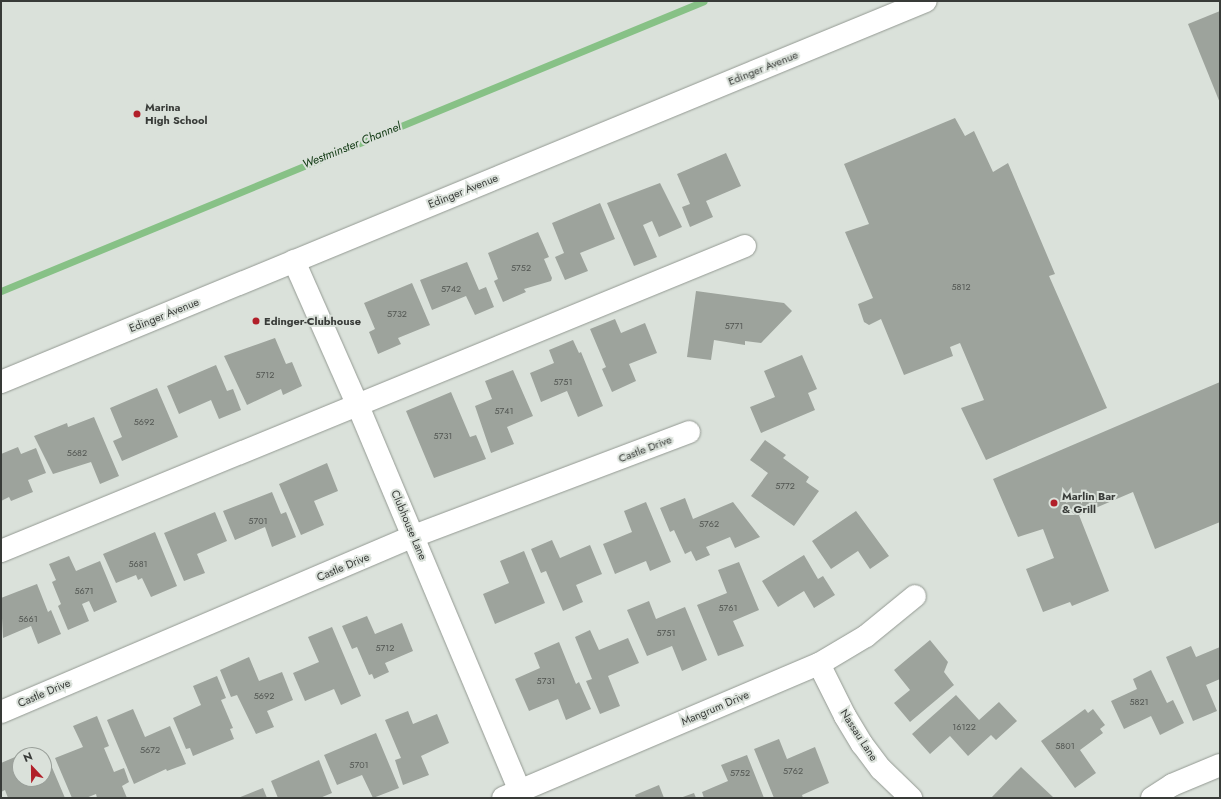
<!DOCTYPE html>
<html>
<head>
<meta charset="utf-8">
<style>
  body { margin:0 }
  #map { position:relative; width:1221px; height:799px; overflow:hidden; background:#dae1da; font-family:Jost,sans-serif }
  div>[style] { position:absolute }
  .stream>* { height:7px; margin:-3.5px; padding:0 3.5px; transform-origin:3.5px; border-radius:3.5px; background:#87c186 }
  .building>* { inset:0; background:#9da39c }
  .roads { filter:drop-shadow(0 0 1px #939992) drop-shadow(0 0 1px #939992) }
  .minor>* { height:22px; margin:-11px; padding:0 11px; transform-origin:11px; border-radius:11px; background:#fff }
  .major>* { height:22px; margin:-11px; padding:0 11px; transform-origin:11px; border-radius:11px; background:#fff }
  .dots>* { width:11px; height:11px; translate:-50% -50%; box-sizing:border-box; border:2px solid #dae1da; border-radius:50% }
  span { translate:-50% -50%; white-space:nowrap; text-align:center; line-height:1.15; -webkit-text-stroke:4px #dae1da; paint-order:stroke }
  .number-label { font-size:9px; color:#515551 }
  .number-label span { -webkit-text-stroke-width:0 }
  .street-label { font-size:11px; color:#383b38 }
  .poi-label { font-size:11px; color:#383b38; font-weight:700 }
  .left { translate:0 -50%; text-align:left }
  .water-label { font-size:12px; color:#0f3711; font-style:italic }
  .frame { position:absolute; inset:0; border:2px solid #383b38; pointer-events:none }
  .north { position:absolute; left:12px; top:747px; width:40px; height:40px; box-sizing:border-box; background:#dae1da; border:1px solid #999f99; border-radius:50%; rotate:338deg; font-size:11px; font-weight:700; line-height:16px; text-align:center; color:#383b38 }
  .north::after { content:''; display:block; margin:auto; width:14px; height:18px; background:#b11f29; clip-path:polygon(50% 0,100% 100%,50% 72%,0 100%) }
</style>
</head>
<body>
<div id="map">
  <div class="stream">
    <i style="left:1px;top:291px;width:760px;rotate:-22.42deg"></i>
  </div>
  <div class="building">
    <i style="clip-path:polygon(1220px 11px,1220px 103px,1188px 24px)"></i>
    <i style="clip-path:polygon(955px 118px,965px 136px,974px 131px,993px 172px,1008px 163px,1055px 274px,1049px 276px,1107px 408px,986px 460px,961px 408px,984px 400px,960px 343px,950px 347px,953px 356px,904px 375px,881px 319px,869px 325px,864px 322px,858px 304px,873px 298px,845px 232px,869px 224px,844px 164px)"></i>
    <i style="clip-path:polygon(726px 153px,741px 186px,706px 201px,713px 217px,690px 227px,682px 207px,690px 204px,677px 174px)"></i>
    <i style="clip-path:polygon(660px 183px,682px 227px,659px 237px,652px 221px,643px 225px,657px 257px,634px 266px,607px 203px)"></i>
    <i style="clip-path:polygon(600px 203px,615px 239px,580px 253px,588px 271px,565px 280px,555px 257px,564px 253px,552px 223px)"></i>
    <i style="clip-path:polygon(538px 232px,549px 257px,544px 259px,552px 278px,551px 281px,524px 289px,526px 292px,503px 302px,494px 281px,498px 279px,488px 253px)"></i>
    <i style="clip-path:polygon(467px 262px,479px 290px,486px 287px,494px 307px,475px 315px,466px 296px,432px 310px,420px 280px)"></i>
    <i style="clip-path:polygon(412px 283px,430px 325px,398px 338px,401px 344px,378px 354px,369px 332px,375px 329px,364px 303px)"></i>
    <i style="clip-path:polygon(696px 291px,784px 303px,792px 311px,761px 343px,745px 341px,745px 345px,714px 340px,711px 360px,687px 357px)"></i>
    <i style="clip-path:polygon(615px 319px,621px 333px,645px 323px,657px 353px,629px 364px,636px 381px,612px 392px,602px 369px,606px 367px,590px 329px)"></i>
    <i style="clip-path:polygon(275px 338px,286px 364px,292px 362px,302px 386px,283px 395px,281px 389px,247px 405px,224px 356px)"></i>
    <i style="clip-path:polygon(573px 340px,579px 353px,581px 352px,603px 406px,578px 417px,567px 391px,541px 402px,530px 373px,554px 363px,549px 350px)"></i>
    <i style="clip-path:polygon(802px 355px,817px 389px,808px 393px,815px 410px,761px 433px,750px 407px,775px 397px,764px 371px)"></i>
    <i style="clip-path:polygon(216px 365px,227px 391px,233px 389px,241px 410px,219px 419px,211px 400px,179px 414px,167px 386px)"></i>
    <i style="clip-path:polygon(513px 370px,533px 416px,507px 427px,514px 444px,491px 453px,475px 406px,492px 399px,485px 381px)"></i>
    <i style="clip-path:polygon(1220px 382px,1220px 522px,1155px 549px,1133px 492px,1079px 515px,1109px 591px,1072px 606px,1070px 602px,1043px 612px,1026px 569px,1054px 558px,1043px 529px,1018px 537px,993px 479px)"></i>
    <i style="clip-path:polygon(157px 388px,178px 437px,122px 461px,113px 441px,122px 437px,110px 408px)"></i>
    <i style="clip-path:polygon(451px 392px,470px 437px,476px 435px,486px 459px,434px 478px,406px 411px)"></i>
    <i style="clip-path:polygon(94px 417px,119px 476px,100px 484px,91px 462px,53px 474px,34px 436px,67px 423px,68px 427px)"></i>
    <i style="clip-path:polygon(765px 440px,786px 455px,783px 458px,809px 477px,806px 482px,819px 491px,794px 526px,751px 496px,768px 473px,750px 460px)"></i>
    <i style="clip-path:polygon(18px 447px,21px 454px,36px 448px,46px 473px,28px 480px,33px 492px,11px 501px,9px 497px,1px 501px,1px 454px)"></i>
    <i style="clip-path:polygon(327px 463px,338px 491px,314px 501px,324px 525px,301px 535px,279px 484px)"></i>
    <i style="clip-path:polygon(272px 492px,281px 514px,286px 512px,296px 537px,272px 547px,265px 527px,235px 540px,223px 511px)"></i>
    <i style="clip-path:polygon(685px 498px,693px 519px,733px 502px,760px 537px,735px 548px,730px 537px,706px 547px,710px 555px,696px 561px,691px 551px,685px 554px,674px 530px,670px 532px,660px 508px)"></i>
    <i style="clip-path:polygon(646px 502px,671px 562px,650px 571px,646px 561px,615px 574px,603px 544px,632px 532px,624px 511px)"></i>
    <i style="clip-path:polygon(856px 511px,889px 556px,870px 569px,858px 551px,831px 569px,812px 541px)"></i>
    <i style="clip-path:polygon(215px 512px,227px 541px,197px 554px,205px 573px,184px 581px,164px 533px)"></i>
    <i style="clip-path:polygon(155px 532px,177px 586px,151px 597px,142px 578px,138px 580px,136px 575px,116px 583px,103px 554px)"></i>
    <i style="clip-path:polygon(552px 540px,560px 558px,590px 545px,602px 574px,576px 585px,583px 602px,563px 611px,546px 571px,541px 573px,531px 549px)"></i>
    <i style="clip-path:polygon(524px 551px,545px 603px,495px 624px,483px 594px,509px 583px,500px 561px)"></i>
    <i style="clip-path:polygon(804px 555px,818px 579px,823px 576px,835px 595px,814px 608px,804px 591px,778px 607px,762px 581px)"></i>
    <i style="clip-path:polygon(69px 556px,76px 571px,100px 561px,117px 602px,94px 612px,89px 601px,82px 604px,89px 621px,68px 630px,58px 606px,61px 604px,52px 582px,56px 580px,49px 564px)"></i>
    <i style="clip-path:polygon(739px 562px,759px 610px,733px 621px,744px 646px,718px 656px,697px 605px,727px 593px,718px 570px)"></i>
    <i style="clip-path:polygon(37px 584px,48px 612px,51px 610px,61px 634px,38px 644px,31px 626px,3px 638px,1px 598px)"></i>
    <i style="clip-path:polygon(649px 601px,656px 619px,685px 607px,707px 660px,682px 671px,672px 646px,647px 656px,627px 610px)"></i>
    <i style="clip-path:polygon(367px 616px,375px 634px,402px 623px,413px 651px,385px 663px,389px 672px,374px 679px,372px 674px,369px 675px,357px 647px,352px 649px,342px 626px)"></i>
    <i style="clip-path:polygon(332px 627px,361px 696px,341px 705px,334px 689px,305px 701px,293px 673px,319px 662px,308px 637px)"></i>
    <i style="clip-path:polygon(590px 630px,599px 650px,628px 638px,639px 663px,608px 676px,620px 706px,600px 714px,586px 681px,592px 679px,575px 637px)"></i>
    <i style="clip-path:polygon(930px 640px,948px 662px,944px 672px,954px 685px,910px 722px,894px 703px,910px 690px,894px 670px)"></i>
    <i style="clip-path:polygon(559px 642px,576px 684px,579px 682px,591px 709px,566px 720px,558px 699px,529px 711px,515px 679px,540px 668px,534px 653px)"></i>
    <i style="clip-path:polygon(1191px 646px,1196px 657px,1220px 647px,1220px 679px,1206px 685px,1217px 711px,1193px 721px,1166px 657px)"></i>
    <i style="clip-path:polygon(249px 657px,259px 681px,282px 672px,293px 700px,267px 711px,274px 727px,256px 734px,237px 695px,231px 697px,220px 670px)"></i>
    <i style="clip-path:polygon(1151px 670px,1167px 703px,1173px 700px,1184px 723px,1160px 735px,1151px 716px,1124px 729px,1111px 701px,1137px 689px,1133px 679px)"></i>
    <i style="clip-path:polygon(217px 676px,226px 698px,221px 700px,233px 728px,230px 729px,234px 739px,193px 756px,190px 748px,186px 749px,173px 718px,201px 705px,193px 686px)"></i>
    <i style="clip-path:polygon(956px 695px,979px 720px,999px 702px,1017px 721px,996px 740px,991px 735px,968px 756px,950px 736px,930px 754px,912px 734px)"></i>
    <i style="clip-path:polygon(133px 709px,145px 737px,170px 726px,186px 764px,167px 771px,166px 769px,134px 784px,107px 720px)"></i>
    <i style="clip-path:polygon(1085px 709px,1088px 713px,1093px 709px,1105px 725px,1100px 729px,1103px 733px,1080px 750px,1096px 773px,1075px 788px,1041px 741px)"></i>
    <i style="clip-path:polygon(408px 711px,413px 724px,437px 714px,449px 743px,421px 756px,429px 775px,403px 785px,395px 760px,401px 758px,385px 720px)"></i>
    <i style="clip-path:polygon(97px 716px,109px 746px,104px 748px,114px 772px,124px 768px,129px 782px,122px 786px,127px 798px,97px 798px,96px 794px,86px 798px,72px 798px,55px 758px,83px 747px,73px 726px)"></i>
    <i style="clip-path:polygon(376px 733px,399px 788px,373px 798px,362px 775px,337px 785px,324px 755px)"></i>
    <i style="clip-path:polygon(779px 739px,787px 759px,815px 747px,829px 783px,802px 795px,803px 798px,774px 798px,754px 749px)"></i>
    <i style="clip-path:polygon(747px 755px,764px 798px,704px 798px,702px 792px,728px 781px,721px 765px)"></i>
    <i style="clip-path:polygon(15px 757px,20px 770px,20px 779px,44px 779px,44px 768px,51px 765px,65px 798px,8px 798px,5px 790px,1px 792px,1px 763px)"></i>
    <i style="clip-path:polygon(319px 760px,332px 793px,320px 798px,278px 798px,271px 781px)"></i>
    <i style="clip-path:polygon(1021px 767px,1054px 798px,991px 798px)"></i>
    <i style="clip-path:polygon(659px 785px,664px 798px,636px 798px,635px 795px)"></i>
    <i style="clip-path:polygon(263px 788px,267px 798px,238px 798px)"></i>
    <i style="clip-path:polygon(694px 793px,696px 798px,680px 798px)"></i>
  </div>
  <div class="roads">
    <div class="minor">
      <i style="left:294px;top:261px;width:158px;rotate:66.2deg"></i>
      <i style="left:358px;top:406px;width:418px;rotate:67.2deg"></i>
      <i style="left:1px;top:551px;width:804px;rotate:-22.29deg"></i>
      <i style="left:819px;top:664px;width:58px;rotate:63.4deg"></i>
      <i style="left:845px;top:716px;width:33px;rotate:59deg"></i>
      <i style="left:862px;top:744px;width:31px;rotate:53deg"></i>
      <i style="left:881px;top:769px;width:42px;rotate:44deg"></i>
      <i style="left:1px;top:712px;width:449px;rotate:-23.1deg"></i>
      <i style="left:414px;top:536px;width:294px;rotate:-20.7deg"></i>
      <i style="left:503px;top:798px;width:343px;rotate:-23deg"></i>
      <i style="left:819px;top:664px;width:55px;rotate:-30.8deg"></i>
      <i style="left:866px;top:636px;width:63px;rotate:-39.2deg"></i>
      <i style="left:1152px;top:798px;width:24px;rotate:-33deg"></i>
      <i style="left:1172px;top:785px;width:52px;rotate:-22.6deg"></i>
    </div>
    <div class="major">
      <i style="left:1px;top:382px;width:1000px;rotate:-22.39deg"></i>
    </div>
  </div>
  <div class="dots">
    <i style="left:137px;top:114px;background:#b11f29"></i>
    <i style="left:256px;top:321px;background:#b11f29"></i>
    <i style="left:1054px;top:503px;background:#b11f29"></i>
  </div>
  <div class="number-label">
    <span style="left:521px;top:268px">5752</span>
    <span style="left:961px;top:287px">5812</span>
    <span style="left:451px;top:289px">5742</span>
    <span style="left:397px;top:314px">5732</span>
    <span style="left:734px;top:326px">5771</span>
    <span style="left:265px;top:375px">5712</span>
    <span style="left:563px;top:382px">5751</span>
    <span style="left:504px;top:411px">5741</span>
    <span style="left:144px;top:422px">5692</span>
    <span style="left:443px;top:436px">5731</span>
    <span style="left:77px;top:453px">5682</span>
    <span style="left:785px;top:486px">5772</span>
    <span style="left:258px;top:521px">5701</span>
    <span style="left:709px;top:524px">5762</span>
    <span style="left:138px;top:564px">5681</span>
    <span style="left:84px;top:591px">5671</span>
    <span style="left:728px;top:608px">5761</span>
    <span style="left:28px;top:619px">5661</span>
    <span style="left:666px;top:633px">5751</span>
    <span style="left:385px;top:648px">5712</span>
    <span style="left:546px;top:681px">5731</span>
    <span style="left:264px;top:696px">5692</span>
    <span style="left:1139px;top:702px">5821</span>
    <span style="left:964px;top:727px">16122</span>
    <span style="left:1065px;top:746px">5801</span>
    <span style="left:150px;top:750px">5672</span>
    <span style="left:359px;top:765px">5701</span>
    <span style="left:793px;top:771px">5762</span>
    <span style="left:740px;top:773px">5752</span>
  </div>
  <div class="street-label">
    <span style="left:763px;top:68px;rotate:-22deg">Edinger Avenue</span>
    <span style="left:463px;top:191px;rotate:-22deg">Edinger Avenue</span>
    <span style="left:164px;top:315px;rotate:-22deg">Edinger Avenue</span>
    <span style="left:645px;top:449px;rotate:-21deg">Castle Drive</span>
    <span style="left:409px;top:525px;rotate:67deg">Clubhouse Lane</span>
    <span style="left:343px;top:567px;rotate:-23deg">Castle Drive</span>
    <span style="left:44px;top:693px;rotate:-23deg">Castle Drive</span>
    <span style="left:715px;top:708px;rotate:-23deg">Mangrum Drive</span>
    <span style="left:859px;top:735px;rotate:57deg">Nassau Lane</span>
  </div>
  <div class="poi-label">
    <span class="left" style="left:145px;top:114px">Marina<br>High School</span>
    <span class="left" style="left:264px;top:321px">Edinger-Clubhouse</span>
    <span class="left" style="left:1062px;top:503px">Marlin Bar<br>&amp; Grill</span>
  </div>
  <div class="water-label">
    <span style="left:352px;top:146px;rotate:-22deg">Westminster Channel</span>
  </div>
  <div class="frame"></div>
  <div class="north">N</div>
</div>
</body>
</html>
